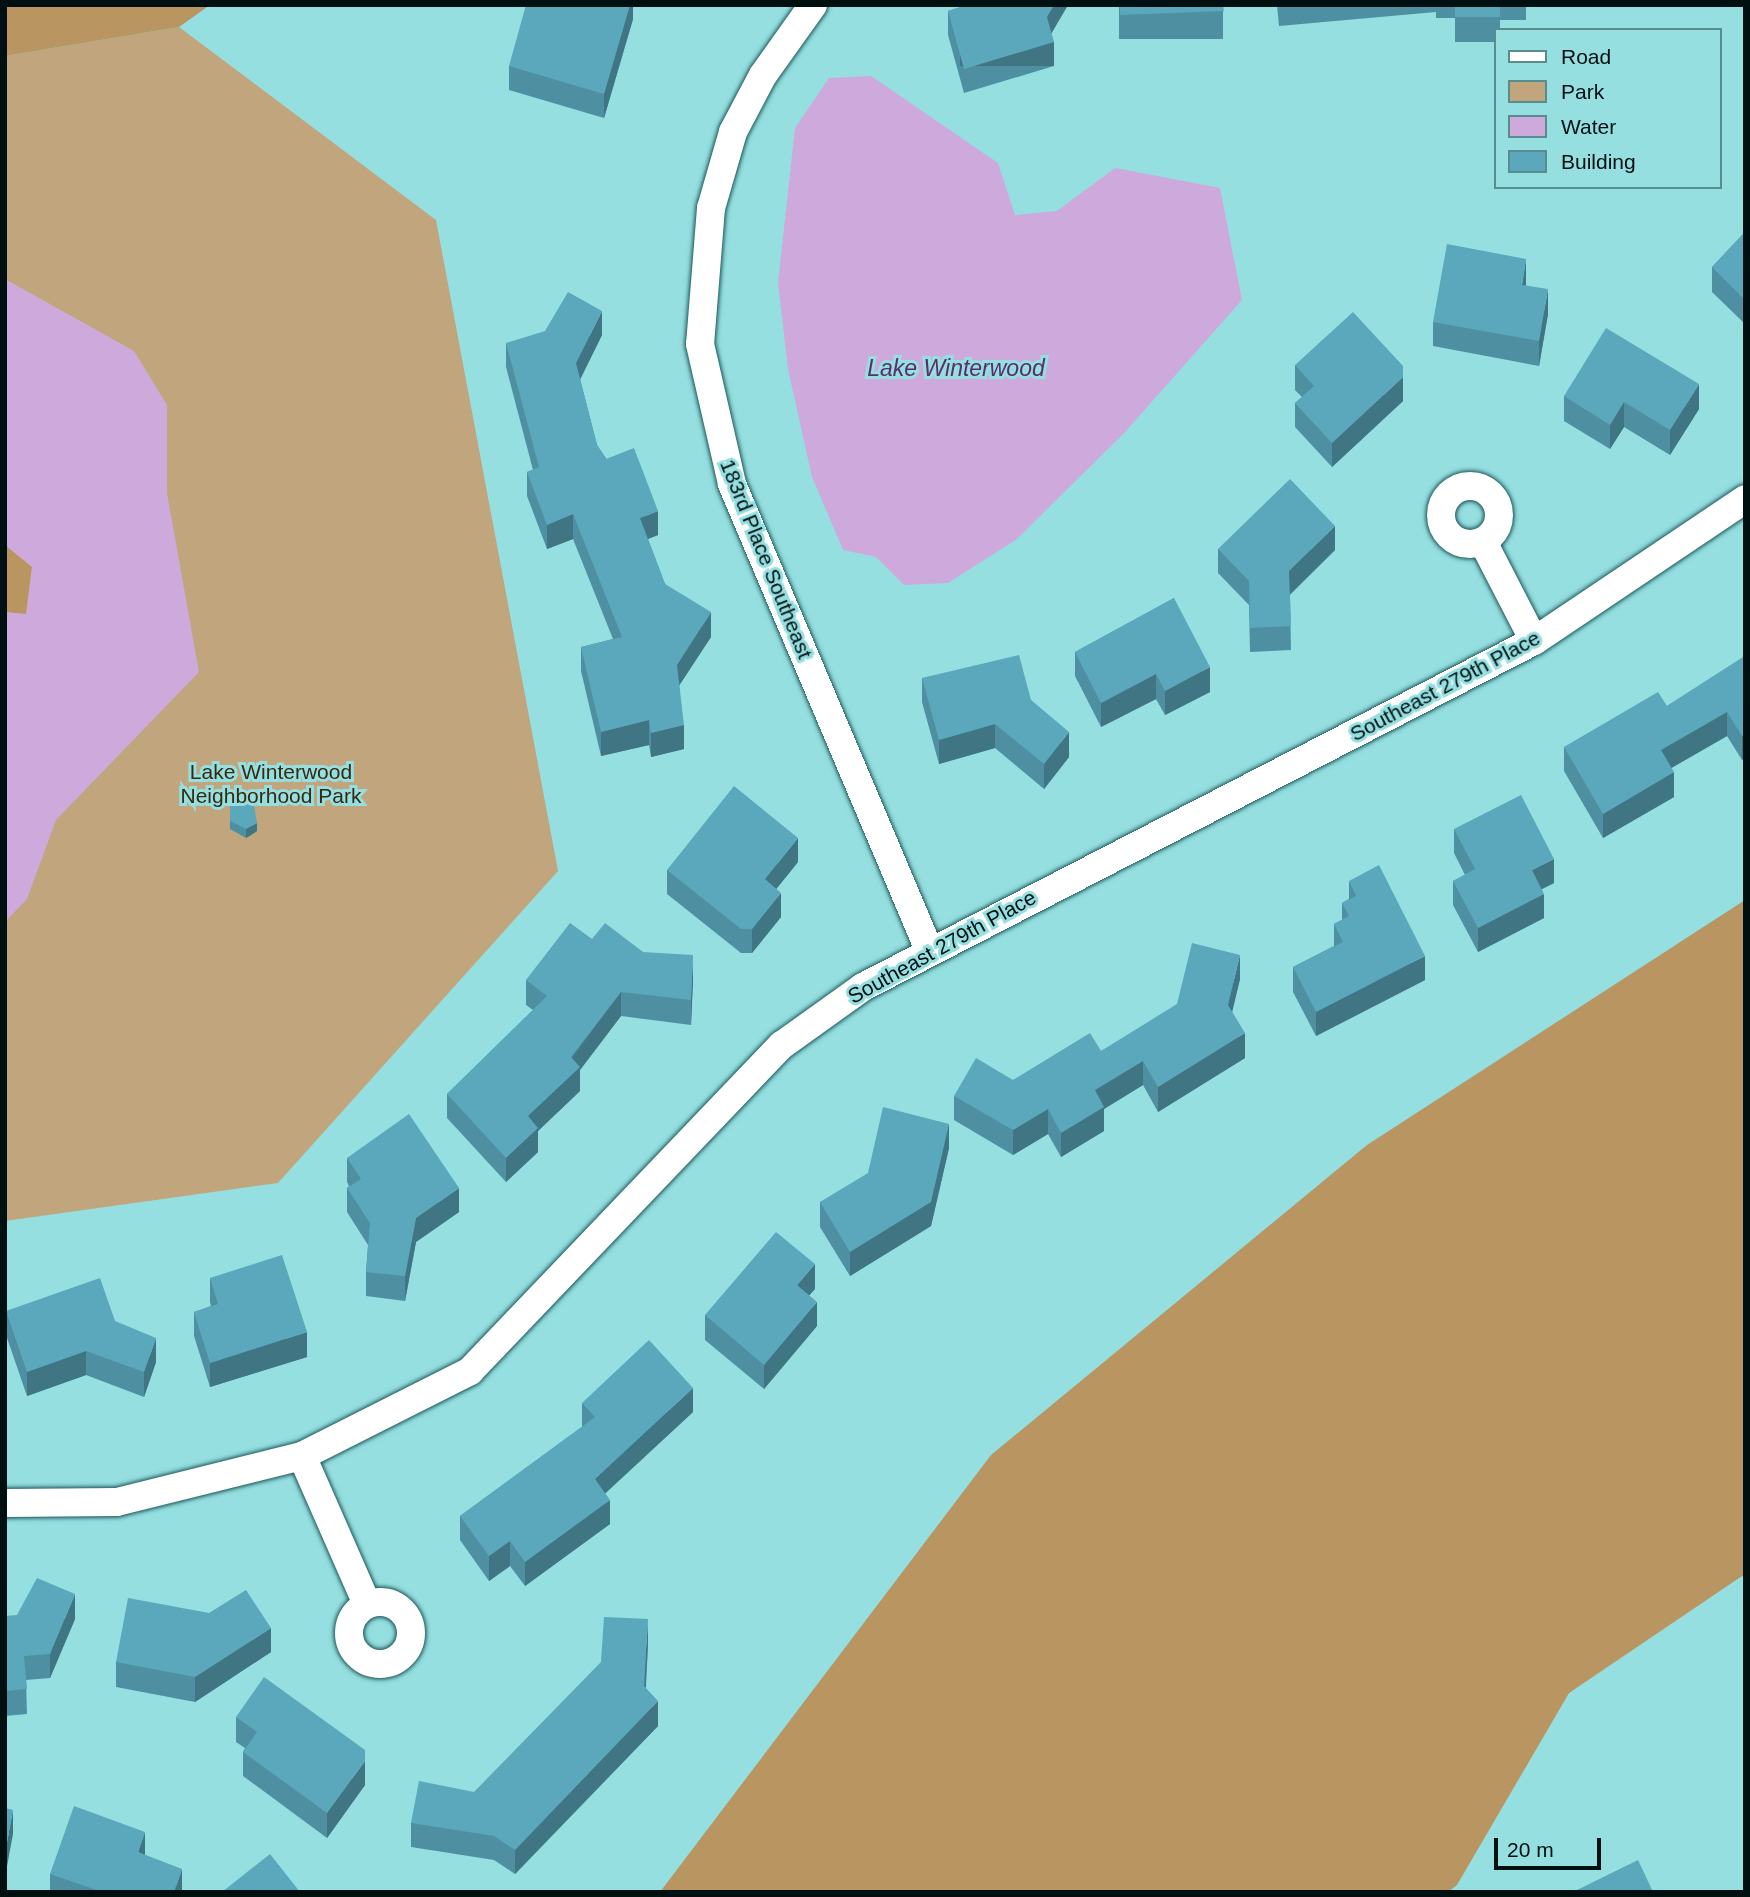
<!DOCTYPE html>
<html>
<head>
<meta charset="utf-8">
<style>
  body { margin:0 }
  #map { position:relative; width:1750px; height:1897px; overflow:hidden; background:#95dfe1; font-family:Helvetica,sans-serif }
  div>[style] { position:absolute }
  .green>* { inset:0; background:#c1a57c }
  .forest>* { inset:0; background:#b89561 }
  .water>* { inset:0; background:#cea9db }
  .roads { filter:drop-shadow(0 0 2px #1d5758) drop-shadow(0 0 2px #1d5758) }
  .street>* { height:28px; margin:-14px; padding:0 14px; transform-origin:14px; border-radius:14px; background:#fff }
  .street>.ring { margin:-14px; padding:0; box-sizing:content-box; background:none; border:28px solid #fff; border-radius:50% }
  .wall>* { inset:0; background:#4e90a1; transform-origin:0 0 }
  .shaded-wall>* { inset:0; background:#407583; transform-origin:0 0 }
  .building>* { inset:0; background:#5ba7bb; transform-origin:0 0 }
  span { translate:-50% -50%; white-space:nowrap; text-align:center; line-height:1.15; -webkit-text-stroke:6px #95dfe1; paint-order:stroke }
  .street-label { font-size:21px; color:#000f10 }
  .park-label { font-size:21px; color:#382910 }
  .water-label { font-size:23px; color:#5c2d6a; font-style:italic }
  .frame { position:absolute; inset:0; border:7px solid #000f10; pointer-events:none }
  .legend { position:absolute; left:1494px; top:28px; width:228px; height:161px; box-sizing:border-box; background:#95dfe1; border:2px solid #598c8d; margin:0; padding:9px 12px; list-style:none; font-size:21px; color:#000f10 }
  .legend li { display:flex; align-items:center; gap:14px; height:35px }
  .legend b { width:35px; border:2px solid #598c8d }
  .scale { position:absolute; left:1494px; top:1838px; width:107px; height:32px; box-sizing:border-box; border:4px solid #000f10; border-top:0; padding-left:9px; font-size:21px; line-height:24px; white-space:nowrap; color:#000f10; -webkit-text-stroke:5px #95dfe1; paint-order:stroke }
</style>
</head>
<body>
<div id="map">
  <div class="green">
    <i style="clip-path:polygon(179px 27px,436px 220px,558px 871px,278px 1183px,5px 1221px,5px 56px)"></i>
  </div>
  <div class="forest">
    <i style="clip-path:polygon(5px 5px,210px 5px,179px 27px,5px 56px)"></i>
    <i style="clip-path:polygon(5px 545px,32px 567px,26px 614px,5px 612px)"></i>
    <i style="clip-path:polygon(1745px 900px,1745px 1574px,1569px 1693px,1457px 1885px,1448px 1892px,660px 1892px,991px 1455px,1367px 1145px)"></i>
  </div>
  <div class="water">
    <i style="clip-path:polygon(871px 76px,998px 163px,1015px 215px,1057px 211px,1115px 168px,1220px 188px,1242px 300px,1125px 432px,1017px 539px,948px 583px,904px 585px,876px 557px,843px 550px,812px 477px,788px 369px,778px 283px,795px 128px,829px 78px)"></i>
    <i style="clip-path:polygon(5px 279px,134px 351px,167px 405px,167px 493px,199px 672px,56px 820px,27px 899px,5px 922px,5px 612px,26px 614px,32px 567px,5px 545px)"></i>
  </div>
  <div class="roads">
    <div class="street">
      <i style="left:813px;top:5px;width:86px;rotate:125.5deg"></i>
      <i style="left:763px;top:75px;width:64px;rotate:117.8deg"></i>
      <i style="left:733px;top:132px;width:79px;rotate:106.1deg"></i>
      <i style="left:711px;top:208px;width:136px;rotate:94.6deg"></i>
      <i style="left:700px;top:344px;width:144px;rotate:77.1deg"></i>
      <i style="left:732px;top:484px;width:506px;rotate:67.08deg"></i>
      <i class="ring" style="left:1441px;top:486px;width:30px;height:30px"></i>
      <i style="left:1483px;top:542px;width:111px;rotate:62.7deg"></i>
      <i style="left:302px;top:1456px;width:162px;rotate:66.3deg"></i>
      <i style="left:5px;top:1503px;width:112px;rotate:-0.5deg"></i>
      <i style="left:117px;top:1502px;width:191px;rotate:-14deg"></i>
      <i style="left:302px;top:1456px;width:188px;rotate:-26.8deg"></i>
      <i style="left:470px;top:1371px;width:451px;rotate:-46.3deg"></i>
      <i style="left:782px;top:1045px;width:100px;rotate:-35.6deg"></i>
      <i style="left:863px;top:987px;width:755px;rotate:-27.28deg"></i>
      <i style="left:1534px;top:641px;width:254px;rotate:-33.9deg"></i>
      <i class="ring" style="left:349px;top:1602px;width:34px;height:34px"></i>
    </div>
  </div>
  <div class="wall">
    <i style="clip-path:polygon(633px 5px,633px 19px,604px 118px,509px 90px,509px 66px)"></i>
    <i style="clip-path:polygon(967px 5px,1068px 5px,1051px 33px,1054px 66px,964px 93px,948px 35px,948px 11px)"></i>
    <i style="left:1119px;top:5px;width:104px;height:34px"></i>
    <i style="clip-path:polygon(1277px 5px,1526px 5px,1526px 20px,1500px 20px,1500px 30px,1496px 30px,1496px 42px,1455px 42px,1455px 18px,1436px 18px,1436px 12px,1279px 26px)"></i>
    <i style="clip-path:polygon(1745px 232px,1745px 324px,1712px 292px,1712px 267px)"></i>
    <i style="clip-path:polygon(1526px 283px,1526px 285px,1548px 314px,1539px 366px,1433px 346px,1433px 322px)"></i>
    <i style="clip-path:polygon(602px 335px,580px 379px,597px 445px,658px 535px,648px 539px,665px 584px,711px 637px,679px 685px,684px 749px,651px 757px,649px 745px,601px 756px,581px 671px,581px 647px,613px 639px,573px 539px,547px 549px,527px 496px,527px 472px,533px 470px,506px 367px,506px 343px)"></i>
    <i style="clip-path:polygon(1295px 365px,1403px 401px,1332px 467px,1295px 427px,1295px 403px,1302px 397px,1295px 390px)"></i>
    <i style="clip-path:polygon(1564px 396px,1699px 409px,1670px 455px,1624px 427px,1610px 449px,1564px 421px)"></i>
    <i style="clip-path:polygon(1218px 549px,1335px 550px,1290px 595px,1291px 650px,1250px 652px,1249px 605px,1218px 573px)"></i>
    <i style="clip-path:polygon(1174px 598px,1210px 692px,1165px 715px,1156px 699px,1101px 727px,1075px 676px,1075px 652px)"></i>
    <i style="clip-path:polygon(1745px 656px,1742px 760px,1727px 736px,1671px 768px,1674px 797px,1603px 838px,1564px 771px,1564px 747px,1667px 706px)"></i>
    <i style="clip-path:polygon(922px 678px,1031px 700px,1069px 757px,1044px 789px,995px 748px,939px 764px,922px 702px)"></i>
    <i style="clip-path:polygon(230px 803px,257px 831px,246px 838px,230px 829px)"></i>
    <i style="clip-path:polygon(1454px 829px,1554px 883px,1542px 889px,1544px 918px,1478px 952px,1453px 905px,1453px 881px,1465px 875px,1454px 853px)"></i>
    <i style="clip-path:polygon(798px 862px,776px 889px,781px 917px,752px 953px,741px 953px,667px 894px,667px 870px)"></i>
    <i style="clip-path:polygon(1349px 881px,1425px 980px,1316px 1036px,1293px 992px,1293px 967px,1334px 946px,1334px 924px,1342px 920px,1342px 903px,1349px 899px)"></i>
    <i style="clip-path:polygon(592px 939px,643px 952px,693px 980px,691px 1025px,621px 1016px,580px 1070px,580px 1091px,538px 1131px,538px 1152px,506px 1182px,447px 1118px,447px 1094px,533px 1010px,526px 1005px,526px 980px)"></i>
    <i style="clip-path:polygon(1240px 979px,1232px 1012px,1245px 1058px,1158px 1112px,1143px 1085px,1104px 1109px,1104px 1131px,1061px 1157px,1048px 1134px,1013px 1155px,954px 1120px,954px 1096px,1013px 1080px,1101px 1051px)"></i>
    <i style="clip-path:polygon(949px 1148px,931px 1226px,850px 1276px,820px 1227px,820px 1202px)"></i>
    <i style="clip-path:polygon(347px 1158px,459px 1212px,416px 1242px,405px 1301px,366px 1296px,366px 1272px,368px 1245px,347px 1212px,347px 1188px,349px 1186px,347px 1182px)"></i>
    <i style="clip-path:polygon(210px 1278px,307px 1357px,210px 1387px,194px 1336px,194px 1312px,211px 1306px,210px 1302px)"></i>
    <i style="clip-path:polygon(815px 1289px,809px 1295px,817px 1326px,764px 1389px,705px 1340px,705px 1315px)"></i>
    <i style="clip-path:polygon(6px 1311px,115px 1321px,156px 1362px,144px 1397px,86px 1375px,27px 1396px,6px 1335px)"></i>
    <i style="clip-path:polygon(582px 1403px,693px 1412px,605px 1493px,610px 1524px,525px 1586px,510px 1566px,489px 1581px,460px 1540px,460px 1516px,582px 1427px)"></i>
    <i style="clip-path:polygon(209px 1613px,271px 1652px,195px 1702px,116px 1687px,116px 1662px)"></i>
    <i style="clip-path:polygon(5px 1616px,75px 1619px,50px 1678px,26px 1680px,27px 1714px,5px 1716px)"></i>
    <i style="clip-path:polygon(648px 1644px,646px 1688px,658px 1726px,515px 1874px,494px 1860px,411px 1847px,411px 1823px,474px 1792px)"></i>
    <i style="clip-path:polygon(236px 1717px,365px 1785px,327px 1838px,243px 1776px,243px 1752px,245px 1748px,236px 1742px)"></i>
    <i style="clip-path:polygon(145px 1855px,182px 1892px,50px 1892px,50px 1874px)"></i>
  </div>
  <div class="shaded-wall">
    <i style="clip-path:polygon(630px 5px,633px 5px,633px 19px,604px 118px,604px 94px)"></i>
    <i style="clip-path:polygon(1054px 5px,1068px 5px,1047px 41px,1047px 17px)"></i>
    <i style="left:1054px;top:42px;width:24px;height:94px;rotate:90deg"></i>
    <i style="clip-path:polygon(1526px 259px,1526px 283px,1522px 309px,1522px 285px)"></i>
    <i style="clip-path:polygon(1548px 289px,1548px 314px,1539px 366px,1539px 341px)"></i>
    <i style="clip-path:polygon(602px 311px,602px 335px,576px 388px,576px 363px)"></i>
    <i style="clip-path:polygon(1403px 377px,1403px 401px,1332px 467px,1332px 443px)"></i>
    <i style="clip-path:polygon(1699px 384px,1699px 409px,1670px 455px,1670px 430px)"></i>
    <i style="clip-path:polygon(1624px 402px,1624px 427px,1610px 449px,1610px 425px)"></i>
    <i style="clip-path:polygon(658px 511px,658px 535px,640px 542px,640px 518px)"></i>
    <i style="clip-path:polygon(573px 514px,573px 539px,547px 549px,547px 525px)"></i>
    <i style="clip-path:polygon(1335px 526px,1335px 550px,1289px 595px,1289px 571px)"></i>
    <i style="clip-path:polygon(711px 612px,711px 637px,677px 689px,677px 665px)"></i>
    <i style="clip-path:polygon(1210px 667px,1210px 692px,1165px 715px,1165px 691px)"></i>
    <i style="clip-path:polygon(1156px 674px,1156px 699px,1101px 727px,1101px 703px)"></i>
    <i style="clip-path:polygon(1727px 712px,1727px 736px,1661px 774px,1661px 750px)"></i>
    <i style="clip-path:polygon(649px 720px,649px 745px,601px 756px,601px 732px)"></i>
    <i style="clip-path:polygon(995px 724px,995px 748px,939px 764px,939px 740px)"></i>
    <i style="clip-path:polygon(684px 725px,684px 749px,651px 757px,651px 733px)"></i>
    <i style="clip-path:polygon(1069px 732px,1069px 757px,1044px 789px,1044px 764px)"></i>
    <i style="clip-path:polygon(1745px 734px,1745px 758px,1742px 760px,1742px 736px)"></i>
    <i style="clip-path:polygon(1674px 772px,1674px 797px,1603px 838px,1603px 814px)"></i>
    <i style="clip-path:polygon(257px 823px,257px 831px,246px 838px,246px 829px)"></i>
    <i style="clip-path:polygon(798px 838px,798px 862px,765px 903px,765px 879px)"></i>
    <i style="clip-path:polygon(1554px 859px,1554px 883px,1532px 894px,1532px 870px)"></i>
    <i style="clip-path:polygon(781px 893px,781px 917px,752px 953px,752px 929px)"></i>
    <i style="clip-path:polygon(1544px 894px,1544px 918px,1478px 952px,1478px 928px)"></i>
    <i style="clip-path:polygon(693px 955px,693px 980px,691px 1025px,691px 1000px)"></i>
    <i style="clip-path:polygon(1240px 955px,1240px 979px,1228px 1029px,1228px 1005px)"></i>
    <i style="clip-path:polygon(1425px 956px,1425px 980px,1316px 1036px,1316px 1012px)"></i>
    <i style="clip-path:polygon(621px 992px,621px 1016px,580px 1070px,580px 1091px,538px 1131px,538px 1152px,506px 1182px,506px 1158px,528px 1116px)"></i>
    <i style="clip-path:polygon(1245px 1033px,1245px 1058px,1158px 1112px,1158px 1087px)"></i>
    <i style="clip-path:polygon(1143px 1061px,1143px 1085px,1104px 1109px,1104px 1131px,1061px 1157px,1061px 1133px,1095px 1090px)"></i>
    <i style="clip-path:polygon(1048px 1109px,1048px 1134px,1013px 1155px,1013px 1130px)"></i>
    <i style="clip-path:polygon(949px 1124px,949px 1148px,931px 1226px,850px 1276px,850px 1252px)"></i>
    <i style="clip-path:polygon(459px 1188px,459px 1212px,416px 1242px,405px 1301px,405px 1276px,416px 1218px)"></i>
    <i style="clip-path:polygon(815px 1264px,815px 1289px,797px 1309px,797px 1285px)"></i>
    <i style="clip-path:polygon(817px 1302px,817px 1326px,764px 1389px,764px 1365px)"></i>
    <i style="clip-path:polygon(307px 1332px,307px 1357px,210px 1387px,210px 1363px)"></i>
    <i style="clip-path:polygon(156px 1338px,156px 1362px,144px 1397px,144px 1372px)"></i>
    <i style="clip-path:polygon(86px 1351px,86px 1375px,27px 1396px,27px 1372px)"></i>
    <i style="clip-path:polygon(693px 1388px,693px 1412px,595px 1503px,595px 1479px)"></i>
    <i style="clip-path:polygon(610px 1500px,610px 1524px,525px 1586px,525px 1562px)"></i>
    <i style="clip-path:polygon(510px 1541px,510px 1566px,489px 1581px,489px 1556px)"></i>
    <i style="clip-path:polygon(75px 1594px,75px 1619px,50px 1678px,50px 1654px)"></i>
    <i style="clip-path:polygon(648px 1619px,648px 1644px,644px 1711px,644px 1686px)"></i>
    <i style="clip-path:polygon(271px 1628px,271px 1652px,195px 1702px,195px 1677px)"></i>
    <i style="clip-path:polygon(658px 1701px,658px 1726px,515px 1874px,515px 1850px)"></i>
    <i style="clip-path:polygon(365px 1761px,365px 1785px,327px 1838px,327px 1813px)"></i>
    <i style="clip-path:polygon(13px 1810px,13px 1834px,5px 1877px,5px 1853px)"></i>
    <i style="clip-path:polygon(145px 1832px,145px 1856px,138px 1852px)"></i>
    <i style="clip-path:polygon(182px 1869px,182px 1892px,174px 1892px)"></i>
  </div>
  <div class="building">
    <i style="clip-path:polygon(526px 5px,630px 5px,604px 94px,509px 66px)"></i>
    <i style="clip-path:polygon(967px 5px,1054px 5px,1047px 17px,1054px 42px,964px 69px,948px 11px)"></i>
    <i style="clip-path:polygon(1120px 5px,1223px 5px,1224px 11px,1120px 15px)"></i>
    <i style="left:1455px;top:5px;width:45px;height:12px"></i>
    <i style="clip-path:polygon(1745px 232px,1745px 300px,1712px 267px)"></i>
    <i style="clip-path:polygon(1447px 244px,1526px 259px,1522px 285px,1548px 289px,1539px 341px,1433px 322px)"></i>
    <i style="clip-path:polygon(568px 292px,602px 311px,576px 363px,597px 445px,606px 459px,634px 448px,658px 511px,640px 518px,665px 584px,711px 612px,677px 665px,684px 725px,651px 733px,649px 720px,601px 732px,581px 647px,622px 637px,573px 514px,547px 525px,527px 472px,539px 467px,506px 343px,545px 331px)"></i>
    <i style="clip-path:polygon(1353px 312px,1403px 366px,1403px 377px,1332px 443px,1295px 403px,1314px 386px,1295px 365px)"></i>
    <i style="clip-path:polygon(1606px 328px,1699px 384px,1670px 430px,1624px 402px,1610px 425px,1564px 396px)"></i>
    <i style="clip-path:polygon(1290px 479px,1335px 526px,1289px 571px,1291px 626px,1250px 628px,1249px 581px,1218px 549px)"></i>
    <i style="clip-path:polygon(1174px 598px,1210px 667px,1165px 691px,1156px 674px,1101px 703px,1075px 652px)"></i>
    <i style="clip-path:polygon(1019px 655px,1031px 700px,1069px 732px,1044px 764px,995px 724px,939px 740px,922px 678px)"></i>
    <i style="clip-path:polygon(1745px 656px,1745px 734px,1742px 736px,1727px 712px,1661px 750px,1674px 772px,1603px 814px,1564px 747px,1658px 692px,1667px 706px)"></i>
    <i style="clip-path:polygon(734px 786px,798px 838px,765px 879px,781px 893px,752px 929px,741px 929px,667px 870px)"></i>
    <i style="clip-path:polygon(1521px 795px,1554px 859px,1532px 870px,1544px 894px,1478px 928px,1453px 881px,1475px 869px,1454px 829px)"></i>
    <i style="clip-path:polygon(253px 800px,257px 823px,246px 829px,230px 821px,230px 803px)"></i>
    <i style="clip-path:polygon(1379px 865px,1425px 956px,1316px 1012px,1293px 967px,1343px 942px,1334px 924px,1349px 916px,1342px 903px,1356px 896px,1349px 881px)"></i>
    <i style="clip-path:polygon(570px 923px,592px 939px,605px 923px,643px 952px,693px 955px,691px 1000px,621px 992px,571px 1057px,580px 1067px,528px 1116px,538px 1128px,506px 1158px,447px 1094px,547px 996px,526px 980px)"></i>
    <i style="clip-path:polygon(1192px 943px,1240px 955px,1228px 1005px,1245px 1033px,1158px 1087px,1143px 1061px,1095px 1090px,1104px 1107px,1061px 1133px,1048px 1109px,1013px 1130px,954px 1096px,976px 1058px,1013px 1080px,1090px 1033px,1101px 1051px,1177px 1004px)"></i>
    <i style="clip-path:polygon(883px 1107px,949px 1124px,931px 1202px,850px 1252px,820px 1202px,868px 1173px)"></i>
    <i style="clip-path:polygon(409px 1114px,459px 1188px,416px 1218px,405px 1276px,366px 1272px,370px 1223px,347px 1188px,361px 1179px,347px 1158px)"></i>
    <i style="clip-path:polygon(776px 1232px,815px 1264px,797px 1285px,817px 1302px,764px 1365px,705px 1315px)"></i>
    <i style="clip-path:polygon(282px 1255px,307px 1332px,210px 1363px,194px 1312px,218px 1304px,210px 1278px)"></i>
    <i style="clip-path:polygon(100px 1278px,115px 1321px,156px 1338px,144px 1372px,86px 1351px,27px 1372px,6px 1311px)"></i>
    <i style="clip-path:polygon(649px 1340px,693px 1388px,595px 1479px,610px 1500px,525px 1562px,510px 1541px,489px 1556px,460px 1516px,595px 1417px,582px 1403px)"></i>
    <i style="clip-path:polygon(37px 1578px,75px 1594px,50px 1654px,24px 1656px,27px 1689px,5px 1691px,5px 1616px,17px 1615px)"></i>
    <i style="clip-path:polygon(246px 1590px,271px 1628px,195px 1677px,116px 1662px,128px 1598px,209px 1613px)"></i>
    <i style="clip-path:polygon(604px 1617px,648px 1619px,644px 1686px,658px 1701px,515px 1850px,494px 1836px,411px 1823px,419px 1781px,474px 1792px,601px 1662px)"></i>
    <i style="clip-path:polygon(264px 1677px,365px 1750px,365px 1761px,327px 1813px,243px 1752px,257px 1732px,236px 1717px)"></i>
    <i style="clip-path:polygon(74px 1806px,145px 1832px,138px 1852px,182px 1869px,174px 1892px,102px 1892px,50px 1874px)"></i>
    <i style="clip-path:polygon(5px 1808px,13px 1810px,5px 1853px)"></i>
    <i style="clip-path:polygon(270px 1854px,300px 1892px,222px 1892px)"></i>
    <i style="clip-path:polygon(1638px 1860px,1653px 1892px,1573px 1892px)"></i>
  </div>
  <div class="street-label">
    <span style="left:766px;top:559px;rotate:68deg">183rd Place Southeast</span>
    <span style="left:1445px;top:686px;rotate:-28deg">Southeast 279th Place</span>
    <span style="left:942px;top:947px;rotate:-29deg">Southeast 279th Place</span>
  </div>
  <div class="park-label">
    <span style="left:271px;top:784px">Lake Winterwood<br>Neighborhood Park</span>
  </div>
  <div class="water-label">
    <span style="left:956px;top:368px">Lake Winterwood</span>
  </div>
  <div class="frame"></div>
  <ul class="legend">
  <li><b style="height:9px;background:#fff"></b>Road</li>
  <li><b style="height:19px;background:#c1a57c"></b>Park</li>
  <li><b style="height:19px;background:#cea9db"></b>Water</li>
  <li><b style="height:19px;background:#5ba7bb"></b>Building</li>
  </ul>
  <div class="scale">20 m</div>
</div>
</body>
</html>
